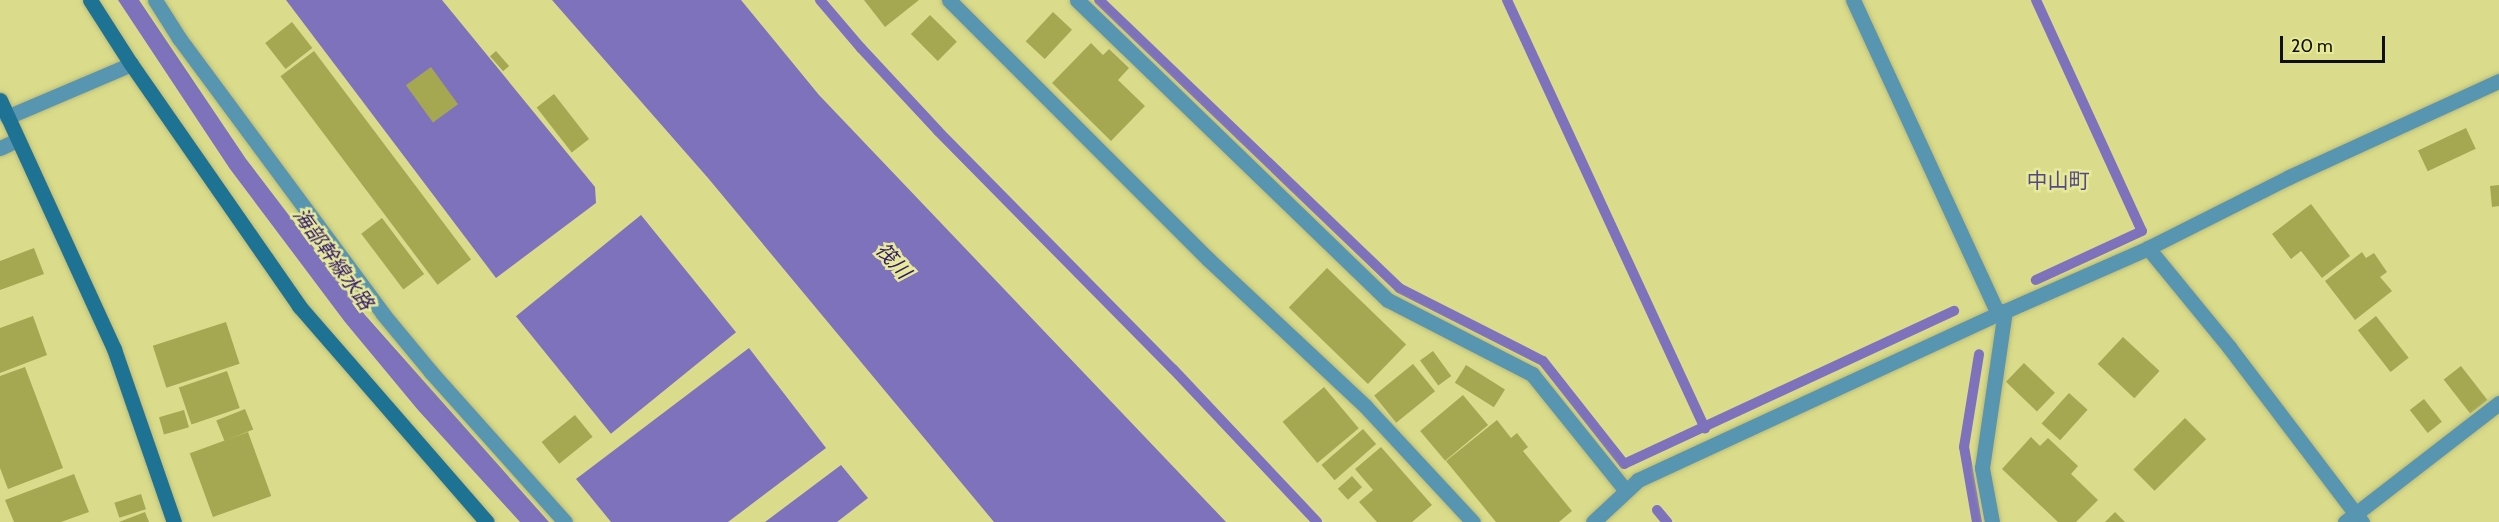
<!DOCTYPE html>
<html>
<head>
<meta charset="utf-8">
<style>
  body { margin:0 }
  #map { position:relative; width:2499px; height:522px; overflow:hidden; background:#dadc8c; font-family:Cabin,"Noto Sans JP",sans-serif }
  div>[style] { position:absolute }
  .water>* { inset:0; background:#7d72bb; transform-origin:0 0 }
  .stream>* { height:10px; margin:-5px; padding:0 5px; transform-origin:5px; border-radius:5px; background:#7d72bb }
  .building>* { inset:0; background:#a6a751; transform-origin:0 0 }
  .roads { filter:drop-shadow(0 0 2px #babb76) drop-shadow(0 0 2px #babb76) }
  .street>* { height:15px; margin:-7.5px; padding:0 7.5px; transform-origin:7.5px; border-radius:7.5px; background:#5895b1 }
  .secondary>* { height:15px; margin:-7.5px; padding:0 7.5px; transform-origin:7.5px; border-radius:7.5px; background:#1e7293 }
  span { translate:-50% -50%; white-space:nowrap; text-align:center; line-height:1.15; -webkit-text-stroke:5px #e7ea99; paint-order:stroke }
  .water-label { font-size:20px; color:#32176f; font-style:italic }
  .quarter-label { font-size:21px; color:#544988 }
  .scale { position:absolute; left:2280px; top:36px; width:105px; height:27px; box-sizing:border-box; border:3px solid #0f0f00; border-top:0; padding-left:8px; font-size:18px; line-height:21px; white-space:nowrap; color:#0f0f00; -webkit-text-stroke:4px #e7ea99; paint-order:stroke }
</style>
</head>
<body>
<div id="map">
  <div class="water">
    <i style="clip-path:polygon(118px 0,139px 0,246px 159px,365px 315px,549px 522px,520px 522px,418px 410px,345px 322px,230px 169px)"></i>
    <i style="clip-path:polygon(286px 0,442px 0,595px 187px,596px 203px,496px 278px)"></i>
    <i style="clip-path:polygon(552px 0,741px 0,819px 95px,1226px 522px,994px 522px,708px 178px)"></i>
    <i style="left:641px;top:215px;width:151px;height:161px;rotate:51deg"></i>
    <i style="clip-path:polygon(749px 348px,826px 448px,728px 522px,611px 522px,576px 479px)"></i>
    <i style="clip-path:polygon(841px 465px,868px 498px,837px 522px,765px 522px)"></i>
  </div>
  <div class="stream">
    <i style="left:820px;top:0;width:63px;rotate:49.5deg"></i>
    <i style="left:861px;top:48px;width:113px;rotate:47.1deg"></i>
    <i style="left:938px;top:131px;width:334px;rotate:45.4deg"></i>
    <i style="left:1173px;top:369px;width:210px;rotate:46.7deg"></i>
    <i style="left:1099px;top:0;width:416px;rotate:43.8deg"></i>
    <i style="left:1399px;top:288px;width:161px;rotate:26.9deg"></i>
    <i style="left:1543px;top:361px;width:131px;rotate:51.8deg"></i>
    <i style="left:1624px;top:464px;width:364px;rotate:-24.9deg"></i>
    <i style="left:1507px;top:0;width:472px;rotate:65.2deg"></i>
    <i style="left:2036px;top:0;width:254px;rotate:65.4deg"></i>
    <i style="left:2142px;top:231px;width:117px;rotate:155.2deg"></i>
    <i style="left:1657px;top:510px;width:16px;rotate:50deg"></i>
    <i style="left:1977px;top:522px;width:76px;rotate:-99.8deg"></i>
    <i style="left:1964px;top:447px;width:94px;rotate:-80.8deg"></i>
  </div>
  <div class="building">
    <i style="clip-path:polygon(864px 0,919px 0,885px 27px)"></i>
    <i style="left:1053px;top:12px;width:26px;height:40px;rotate:43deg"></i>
    <i style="left:930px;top:15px;width:38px;height:27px;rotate:45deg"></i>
    <i style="left:292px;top:22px;width:33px;height:34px;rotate:52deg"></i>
    <i style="clip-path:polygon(1091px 43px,1103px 55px,1109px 49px,1129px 68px,1118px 80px,1145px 106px,1111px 141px,1052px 83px)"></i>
    <i style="left:314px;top:51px;width:261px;height:42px;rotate:53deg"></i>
    <i style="left:496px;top:51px;width:20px;height:8px;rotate:49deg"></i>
    <i style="left:431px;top:67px;width:46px;height:31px;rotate:54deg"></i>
    <i style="left:554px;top:94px;width:57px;height:22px;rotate:52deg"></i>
    <i style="left:2466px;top:128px;width:23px;height:53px;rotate:65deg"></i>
    <i style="clip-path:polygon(2499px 185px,2499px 206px,2492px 207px,2490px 186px)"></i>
    <i style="clip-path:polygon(2311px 204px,2350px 256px,2322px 278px,2301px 251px,2291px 259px,2272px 234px)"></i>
    <i style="left:382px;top:218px;width:70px;height:26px;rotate:53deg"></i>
    <i style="clip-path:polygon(34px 248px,44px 274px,0 290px,0 261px)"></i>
    <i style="clip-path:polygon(2362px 252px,2366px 258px,2374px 253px,2387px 272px,2380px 277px,2392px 291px,2355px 320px,2325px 281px)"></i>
    <i style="left:1327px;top:268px;width:110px;height:55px;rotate:44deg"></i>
    <i style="clip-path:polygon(33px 316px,47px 355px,0 373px,0 328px)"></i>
    <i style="left:2376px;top:316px;width:53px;height:23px;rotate:52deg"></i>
    <i style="left:226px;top:322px;width:44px;height:77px;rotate:72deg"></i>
    <i style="left:2123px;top:337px;width:50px;height:37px;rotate:43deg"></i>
    <i style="left:1433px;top:351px;width:31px;height:16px;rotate:54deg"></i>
    <i style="left:2024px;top:363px;width:43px;height:26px;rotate:44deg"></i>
    <i style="left:1413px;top:364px;width:35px;height:50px;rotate:51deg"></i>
    <i style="left:1466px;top:365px;width:46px;height:21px;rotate:32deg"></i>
    <i style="left:2461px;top:366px;width:43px;height:22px;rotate:52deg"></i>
    <i style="clip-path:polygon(25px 367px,63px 468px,8px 489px,0 468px,0 376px)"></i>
    <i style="left:227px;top:371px;width:39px;height:51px;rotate:71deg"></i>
    <i style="left:1324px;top:387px;width:54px;height:54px;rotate:50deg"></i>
    <i style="left:2069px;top:393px;width:25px;height:41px;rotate:42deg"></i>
    <i style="left:1463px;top:395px;width:39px;height:56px;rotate:50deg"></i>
    <i style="left:2424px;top:399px;width:29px;height:18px;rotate:52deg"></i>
    <i style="left:245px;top:409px;width:22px;height:31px;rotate:68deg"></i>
    <i style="left:184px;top:410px;width:18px;height:26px;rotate:74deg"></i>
    <i style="left:575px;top:415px;width:28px;height:43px;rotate:51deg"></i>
    <i style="left:2185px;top:418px;width:30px;height:73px;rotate:45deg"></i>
    <i style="clip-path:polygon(1497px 420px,1511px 438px,1517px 433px,1528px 447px,1523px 451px,1572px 511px,1559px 522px,1496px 522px,1446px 461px)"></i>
    <i style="left:1363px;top:429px;width:20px;height:55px;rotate:49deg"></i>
    <i style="left:248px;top:432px;width:68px;height:62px;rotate:70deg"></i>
    <i style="clip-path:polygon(2031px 437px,2040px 446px,2048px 438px,2078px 466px,2071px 474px,2098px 500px,2076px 522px,2058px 522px,2002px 469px)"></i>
    <i style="clip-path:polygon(1381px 447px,1432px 505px,1412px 522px,1377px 522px,1359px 502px,1373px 490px,1355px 469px)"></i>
    <i style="clip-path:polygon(74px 474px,89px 512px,61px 522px,14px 522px,5px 500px)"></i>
    <i style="left:1352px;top:476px;width:15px;height:19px;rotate:48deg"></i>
    <i style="left:141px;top:494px;width:16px;height:28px;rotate:72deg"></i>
    <i style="clip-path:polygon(145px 512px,149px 522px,119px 522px)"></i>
    <i style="clip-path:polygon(2115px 512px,2125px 522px,2105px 522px)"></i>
  </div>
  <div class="roads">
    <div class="street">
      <i style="left:155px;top:0;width:45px;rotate:57.7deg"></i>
      <i style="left:179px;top:38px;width:343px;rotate:53.5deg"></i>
      <i style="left:383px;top:314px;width:75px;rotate:50.4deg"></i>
      <i style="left:431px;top:372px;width:201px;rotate:48.2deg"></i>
      <i style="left:949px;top:0;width:366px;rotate:45deg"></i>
      <i style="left:1208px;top:259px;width:216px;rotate:43.1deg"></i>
      <i style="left:1366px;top:407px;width:157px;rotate:47.1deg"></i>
      <i style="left:1077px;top:0;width:432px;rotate:44deg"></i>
      <i style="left:1388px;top:300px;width:162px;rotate:27.2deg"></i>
      <i style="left:1532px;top:374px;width:150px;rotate:51.2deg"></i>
      <i style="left:1853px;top:0;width:346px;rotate:65.2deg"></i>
      <i style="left:7px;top:117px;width:135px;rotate:-23.1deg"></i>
      <i style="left:0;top:148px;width:19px;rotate:-25deg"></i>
      <i style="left:2148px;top:248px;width:128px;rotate:50.7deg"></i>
      <i style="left:2229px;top:347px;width:220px;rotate:52.8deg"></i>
      <i style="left:1593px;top:522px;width:62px;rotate:-43deg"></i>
      <i style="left:1638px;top:480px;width:396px;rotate:-24.8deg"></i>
      <i style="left:1998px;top:314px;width:164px;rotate:-23.7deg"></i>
      <i style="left:2148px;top:248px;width:158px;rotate:-26.7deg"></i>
      <i style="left:2289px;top:177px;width:231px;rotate:-24.6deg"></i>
      <i style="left:1992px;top:522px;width:55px;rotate:-100.5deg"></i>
      <i style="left:1982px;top:468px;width:159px;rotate:-81.7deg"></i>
      <i style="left:2345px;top:522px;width:195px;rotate:-37.7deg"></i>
    </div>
    <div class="secondary">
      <i style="left:90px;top:0;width:76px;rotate:57.4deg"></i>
      <i style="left:131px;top:64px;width:295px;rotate:55.2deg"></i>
      <i style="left:299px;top:306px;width:286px;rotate:49deg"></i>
      <i style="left:0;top:100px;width:274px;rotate:65.4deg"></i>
      <i style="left:114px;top:349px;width:183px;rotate:70.9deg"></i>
    </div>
  </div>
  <div class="water-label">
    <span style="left:333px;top:259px;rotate:54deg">海部幹線水路</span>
    <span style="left:893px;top:261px;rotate:48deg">筏川</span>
  </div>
  <div class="quarter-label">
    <span style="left:2058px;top:181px">中山町</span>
  </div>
  <div class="scale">20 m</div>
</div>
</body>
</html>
